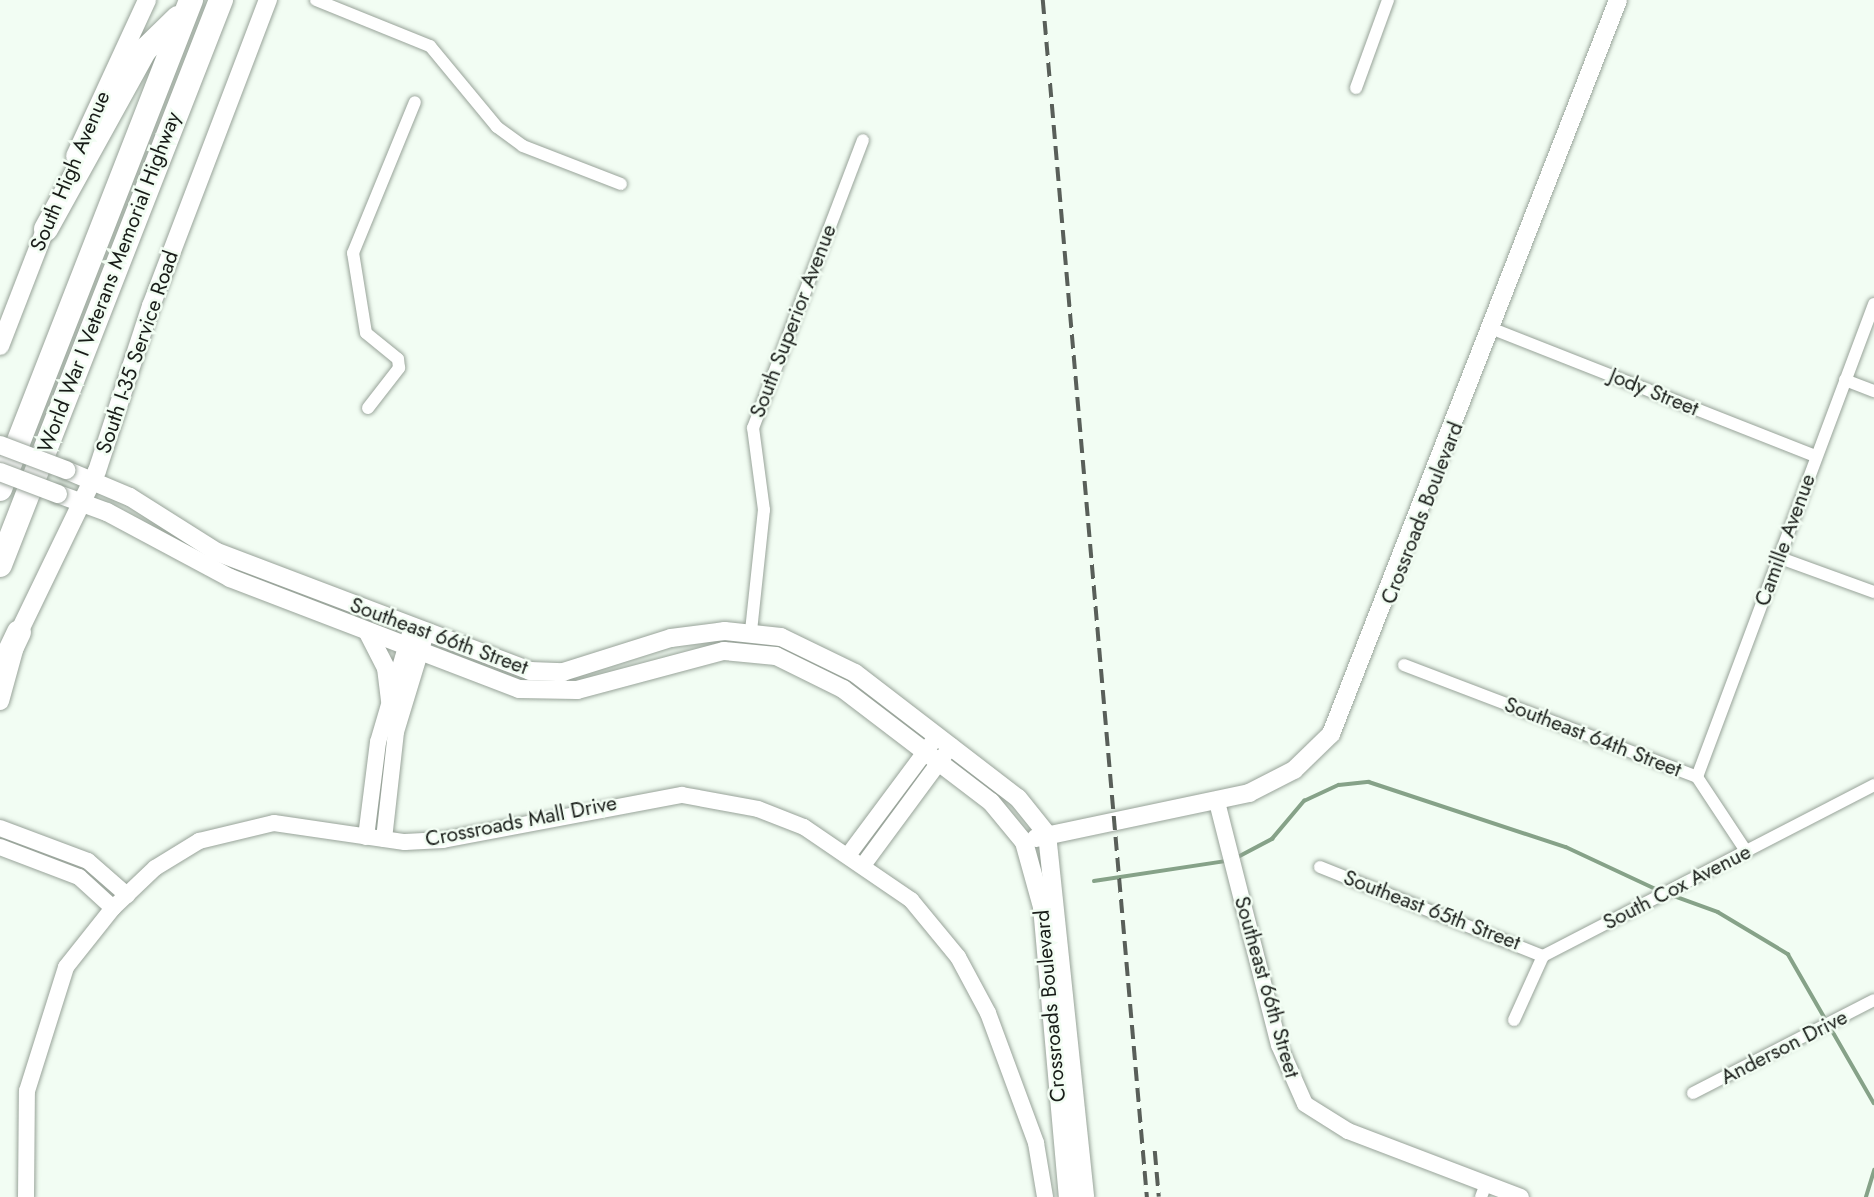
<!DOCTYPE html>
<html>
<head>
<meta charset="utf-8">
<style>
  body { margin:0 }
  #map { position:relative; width:1874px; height:1197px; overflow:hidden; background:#f2fdf3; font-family:Jost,sans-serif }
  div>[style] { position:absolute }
  .stream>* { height:3.5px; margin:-1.75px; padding:0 1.75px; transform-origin:1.75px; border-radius:1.75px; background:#86a288 }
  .roads { filter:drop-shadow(0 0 2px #98a399) drop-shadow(0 0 2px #98a399) }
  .minor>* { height:12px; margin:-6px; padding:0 6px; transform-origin:6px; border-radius:6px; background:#fff }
  .tertiary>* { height:16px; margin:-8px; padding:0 8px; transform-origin:8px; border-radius:8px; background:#fff }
  .secondary>* { height:18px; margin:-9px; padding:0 9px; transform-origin:9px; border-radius:9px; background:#fff }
  .motorway>* { height:24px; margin:-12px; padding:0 12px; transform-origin:12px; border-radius:12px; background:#fff }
  .rail>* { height:3.5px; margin-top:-1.75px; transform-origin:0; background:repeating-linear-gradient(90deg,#595f59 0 14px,transparent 0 21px) }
  .bridges { filter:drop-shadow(0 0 2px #98a399) drop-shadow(0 0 2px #98a399) }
  .secondary-bridge>* { height:18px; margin:-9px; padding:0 9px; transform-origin:9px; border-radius:9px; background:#fff }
  span { translate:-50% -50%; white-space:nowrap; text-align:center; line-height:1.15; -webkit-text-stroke:5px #f2fdf3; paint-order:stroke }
  .street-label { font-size:21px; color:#181c18 }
</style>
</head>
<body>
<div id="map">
  <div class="stream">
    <i style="left:1236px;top:858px;width:41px;rotate:-27.8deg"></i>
    <i style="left:1272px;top:839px;width:50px;rotate:-49.9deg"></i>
    <i style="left:1304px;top:801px;width:38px;rotate:-25deg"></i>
    <i style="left:1339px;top:785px;width:30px;rotate:-6deg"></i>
    <i style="left:1369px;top:782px;width:207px;rotate:18.3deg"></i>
    <i style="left:1566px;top:847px;width:104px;rotate:25.1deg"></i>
    <i style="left:1094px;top:881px;width:134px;rotate:-8.6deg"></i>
    <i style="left:1671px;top:895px;width:50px;rotate:19.9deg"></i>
    <i style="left:1718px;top:912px;width:82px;rotate:31deg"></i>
    <i style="left:1788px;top:954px;width:172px;rotate:60deg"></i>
    <i style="left:1866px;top:1197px;width:28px;rotate:-73deg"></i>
  </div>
  <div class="roads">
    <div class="minor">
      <i style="left:316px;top:0;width:123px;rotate:22deg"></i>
      <i style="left:430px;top:46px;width:105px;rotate:50.4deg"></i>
      <i style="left:497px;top:127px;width:32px;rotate:36deg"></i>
      <i style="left:523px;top:146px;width:105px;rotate:21.2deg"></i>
      <i style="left:1356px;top:88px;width:94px;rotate:-70deg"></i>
      <i style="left:1493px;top:329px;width:346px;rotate:21.5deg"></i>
      <i style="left:1845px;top:380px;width:31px;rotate:21deg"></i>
      <i style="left:368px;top:408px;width:51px;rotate:-52.2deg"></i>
      <i style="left:399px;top:368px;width:9px;rotate:-96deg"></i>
      <i style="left:398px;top:359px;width:41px;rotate:-140.9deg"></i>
      <i style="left:366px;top:333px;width:81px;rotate:-99.2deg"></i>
      <i style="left:353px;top:253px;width:163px;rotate:-67.7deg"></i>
      <i style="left:1780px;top:558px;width:100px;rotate:19.9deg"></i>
      <i style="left:751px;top:631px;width:122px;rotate:-83.9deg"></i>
      <i style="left:764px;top:510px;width:83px;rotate:-97.6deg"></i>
      <i style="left:753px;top:428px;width:308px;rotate:-69.1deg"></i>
      <i style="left:1404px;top:665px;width:314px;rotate:20.9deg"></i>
      <i style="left:1697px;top:777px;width:89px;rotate:56.5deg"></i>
      <i style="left:1697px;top:777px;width:505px;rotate:-69.48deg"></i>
      <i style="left:1320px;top:867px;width:240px;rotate:21.8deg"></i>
      <i style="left:1514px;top:1020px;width:70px;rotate:-65.6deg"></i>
      <i style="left:1543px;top:956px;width:373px;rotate:-27.3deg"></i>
      <i style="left:1693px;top:1093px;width:203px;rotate:-27.2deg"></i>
      <i style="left:1481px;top:1197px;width:14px;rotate:-69deg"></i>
    </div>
    <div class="tertiary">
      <i style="left:1217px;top:802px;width:251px;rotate:75.7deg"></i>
      <i style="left:1279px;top:1045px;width:64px;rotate:66.2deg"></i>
      <i style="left:1305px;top:1104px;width:51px;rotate:32.1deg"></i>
      <i style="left:1348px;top:1131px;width:185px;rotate:20.9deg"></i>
      <i style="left:0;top:828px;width:94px;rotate:20.6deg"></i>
      <i style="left:88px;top:861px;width:52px;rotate:41.1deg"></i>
      <i style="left:366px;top:837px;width:96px;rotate:-82.8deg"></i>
      <i style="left:378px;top:742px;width:114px;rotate:-73.6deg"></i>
      <i style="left:384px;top:839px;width:108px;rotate:-83.6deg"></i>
      <i style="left:396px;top:732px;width:103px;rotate:-73.1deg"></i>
      <i style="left:0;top:847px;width:85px;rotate:20.8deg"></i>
      <i style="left:79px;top:877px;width:46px;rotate:42.4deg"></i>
      <i style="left:849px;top:854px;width:147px;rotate:-53.3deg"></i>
      <i style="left:864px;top:864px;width:147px;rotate:-53.6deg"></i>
      <i style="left:26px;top:1197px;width:106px;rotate:-89.5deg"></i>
      <i style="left:27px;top:1091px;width:130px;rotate:-72.5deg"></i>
      <i style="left:66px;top:967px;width:75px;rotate:-51.5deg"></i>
      <i style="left:113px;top:908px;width:58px;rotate:-43.6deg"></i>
      <i style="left:155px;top:868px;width:52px;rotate:-31.5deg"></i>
      <i style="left:199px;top:841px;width:77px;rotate:-13.5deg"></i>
      <i style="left:274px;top:823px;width:132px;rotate:8.3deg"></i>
      <i style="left:405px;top:842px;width:38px;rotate:-3deg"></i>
      <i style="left:443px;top:840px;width:243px;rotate:-10.7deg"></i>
      <i style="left:682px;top:795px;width:77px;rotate:10.4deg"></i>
      <i style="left:758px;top:809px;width:49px;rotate:21.4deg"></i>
      <i style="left:804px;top:827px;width:130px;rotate:34.3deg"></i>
      <i style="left:911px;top:900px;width:74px;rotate:50.5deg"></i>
      <i style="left:958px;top:957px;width:64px;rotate:61.8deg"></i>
      <i style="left:988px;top:1013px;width:139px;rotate:69.7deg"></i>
      <i style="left:1036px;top:1143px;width:55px;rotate:80.5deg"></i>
    </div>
    <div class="secondary">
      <i style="left:75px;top:156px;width:172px;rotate:-65.2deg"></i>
      <i style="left:0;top:346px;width:138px;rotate:-68.8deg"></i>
      <i style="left:66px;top:470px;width:69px;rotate:22.9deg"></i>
      <i style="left:130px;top:497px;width:103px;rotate:32.3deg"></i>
      <i style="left:217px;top:552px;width:335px;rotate:20.8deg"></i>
      <i style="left:530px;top:671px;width:33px;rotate:2deg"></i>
      <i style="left:563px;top:672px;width:113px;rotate:-17.5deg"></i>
      <i style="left:671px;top:638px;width:54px;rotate:-7.4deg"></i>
      <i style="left:725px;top:631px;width:56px;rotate:6.1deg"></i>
      <i style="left:781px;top:637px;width:82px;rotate:25.9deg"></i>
      <i style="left:855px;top:673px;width:205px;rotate:37.5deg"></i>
      <i style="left:1018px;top:798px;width:46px;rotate:51.1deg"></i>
      <i style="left:1047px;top:834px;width:365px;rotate:84deg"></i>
      <i style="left:58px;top:494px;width:52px;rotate:20.2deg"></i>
      <i style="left:107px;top:512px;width:140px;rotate:28.2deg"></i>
      <i style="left:230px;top:578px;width:310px;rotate:21deg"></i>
      <i style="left:519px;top:689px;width:58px;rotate:1deg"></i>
      <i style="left:577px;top:690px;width:152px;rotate:-14.9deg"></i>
      <i style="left:724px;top:651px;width:52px;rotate:5.5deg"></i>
      <i style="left:776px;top:656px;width:75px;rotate:26.2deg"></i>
      <i style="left:843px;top:689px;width:186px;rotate:37.4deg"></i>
      <i style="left:991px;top:802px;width:52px;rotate:50.5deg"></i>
      <i style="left:1024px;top:842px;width:67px;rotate:74.5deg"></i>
      <i style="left:1042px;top:907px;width:291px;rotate:84.9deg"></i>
      <i style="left:367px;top:631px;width:42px;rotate:62.8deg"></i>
      <i style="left:386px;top:668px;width:33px;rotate:83deg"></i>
      <i style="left:0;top:701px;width:72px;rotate:-74.6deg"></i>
      <i style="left:19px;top:632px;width:179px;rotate:-64.2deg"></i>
      <i style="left:97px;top:471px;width:174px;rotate:-71.9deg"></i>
      <i style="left:151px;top:306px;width:328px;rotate:-69.1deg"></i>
      <i style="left:1036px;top:838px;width:218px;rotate:-11.9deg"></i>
      <i style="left:1249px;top:793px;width:51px;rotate:-27.1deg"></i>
      <i style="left:1294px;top:770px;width:52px;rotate:-44.2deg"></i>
      <i style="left:1331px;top:734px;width:788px;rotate:-68.64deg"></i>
    </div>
    <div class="motorway">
      <i style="left:46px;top:229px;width:205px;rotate:-61.1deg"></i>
      <i style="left:145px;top:50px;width:46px;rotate:-44.1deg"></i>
      <i style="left:0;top:489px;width:525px;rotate:-68.66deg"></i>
      <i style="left:0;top:565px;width:607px;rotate:-68.64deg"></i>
      <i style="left:0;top:672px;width:44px;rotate:-64.6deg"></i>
    </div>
  </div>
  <div class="rail">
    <i style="left:1043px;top:0;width:1202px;rotate:85.03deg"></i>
    <i style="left:1155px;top:1151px;width:46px;rotate:85deg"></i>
  </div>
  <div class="bridges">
    <div class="secondary-bridge">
      <i style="left:0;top:445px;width:71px;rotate:20.7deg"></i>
      <i style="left:0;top:472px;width:62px;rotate:20.8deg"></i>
    </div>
  </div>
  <div class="street-label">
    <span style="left:70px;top:171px;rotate:-67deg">South High Avenue</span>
    <span style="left:109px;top:282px;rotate:-69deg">World War I Veterans Memorial Highway</span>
    <span style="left:793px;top:321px;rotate:-69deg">South Superior Avenue</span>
    <span style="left:137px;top:352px;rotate:-71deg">South I-35 Service Road</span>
    <span style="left:1654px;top:392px;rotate:22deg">Jody Street</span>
    <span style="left:1422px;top:513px;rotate:-69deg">Crossroads Boulevard</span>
    <span style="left:1785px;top:540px;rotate:-70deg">Camille Avenue</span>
    <span style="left:439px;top:636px;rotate:20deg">Southeast 66th Street</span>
    <span style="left:1593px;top:737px;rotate:21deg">Southeast 64th Street</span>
    <span style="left:521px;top:821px;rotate:-11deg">Crossroads Mall Drive</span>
    <span style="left:1677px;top:887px;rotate:-27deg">South Cox Avenue</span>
    <span style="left:1432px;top:910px;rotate:21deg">Southeast 65th Street</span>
    <span style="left:1267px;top:987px;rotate:74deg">Southeast 66th Street</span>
    <span style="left:1050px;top:1006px;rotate:-95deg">Crossroads Boulevard</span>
    <span style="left:1784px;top:1047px;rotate:-27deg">Anderson Drive</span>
  </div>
</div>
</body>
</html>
